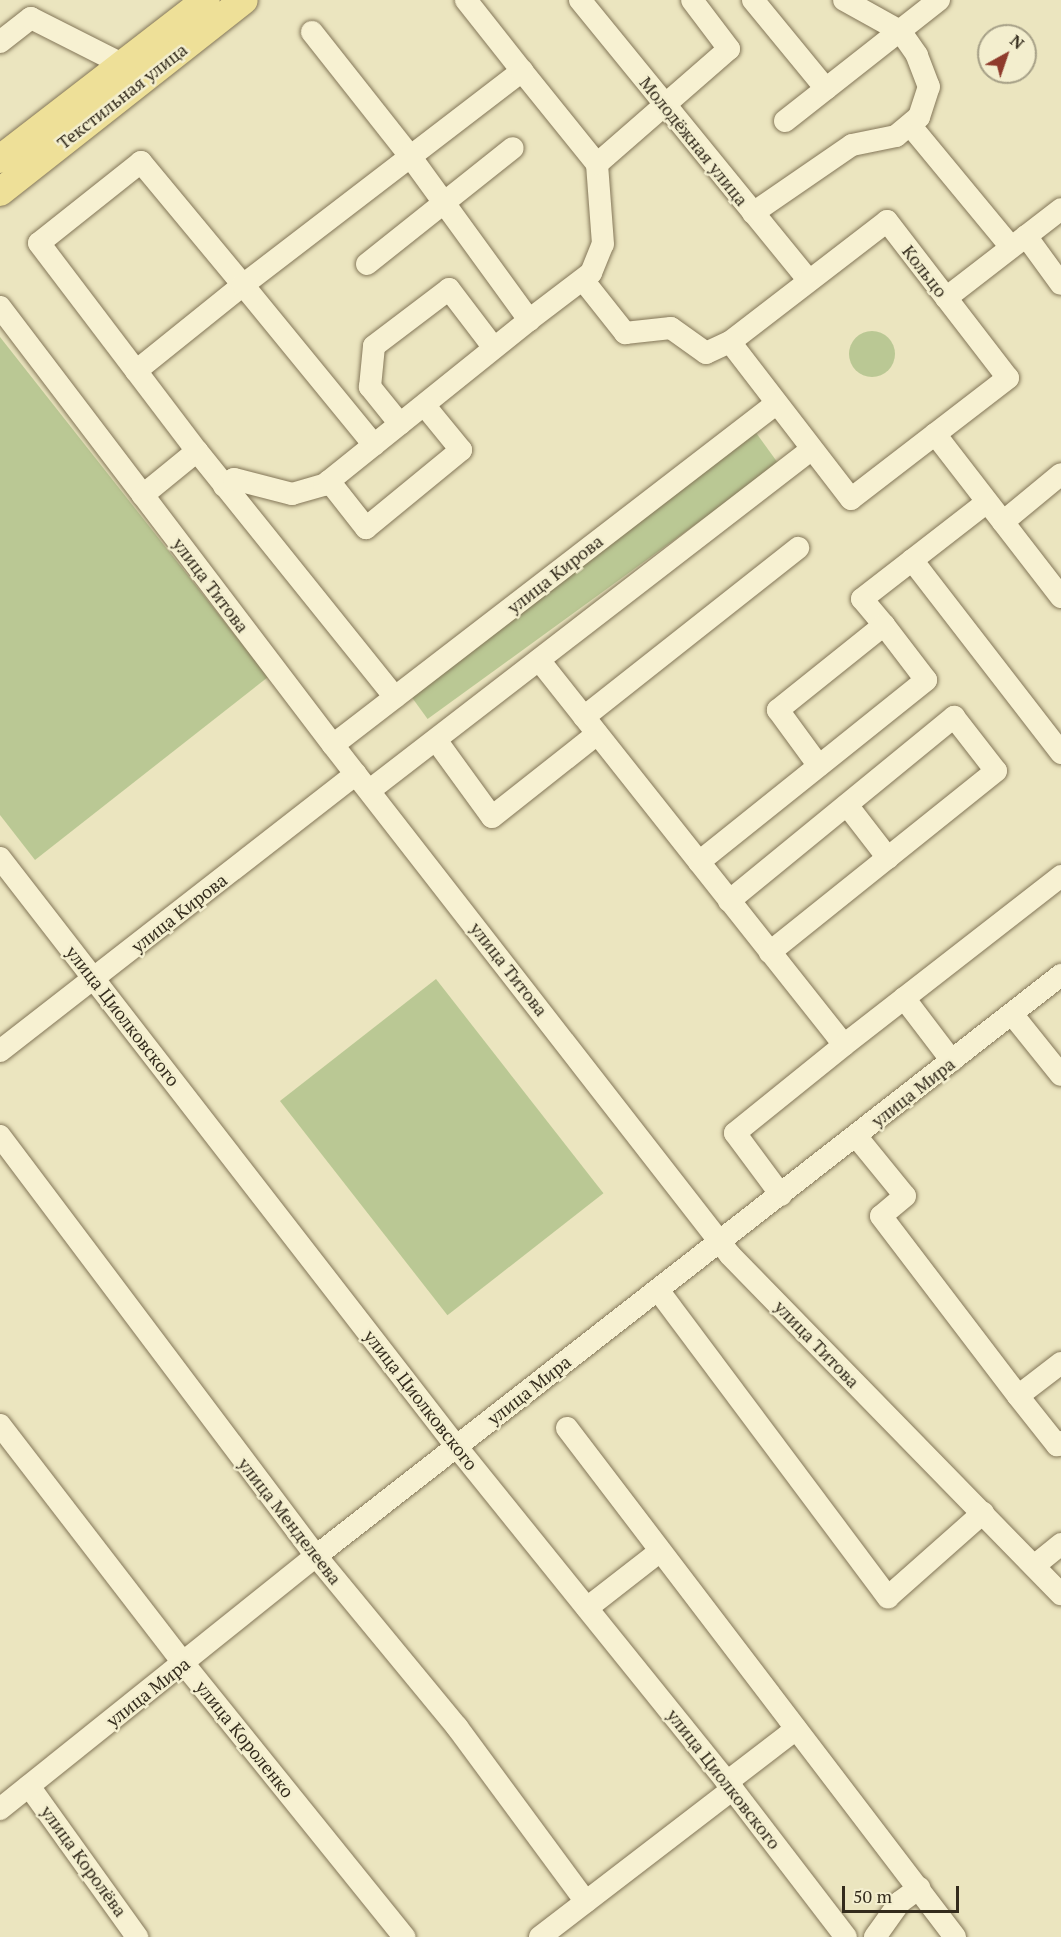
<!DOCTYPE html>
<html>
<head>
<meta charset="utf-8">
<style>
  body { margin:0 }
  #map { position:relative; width:1061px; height:1937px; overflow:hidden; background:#ebe5bf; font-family:"PT Serif",serif }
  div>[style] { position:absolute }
  .green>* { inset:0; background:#bac894; transform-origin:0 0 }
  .round { border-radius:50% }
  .roads { filter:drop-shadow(0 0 2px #837658) drop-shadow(0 0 2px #837658) }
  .minor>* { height:22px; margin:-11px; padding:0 11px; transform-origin:11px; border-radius:11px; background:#f7f1d2 }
  .major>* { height:28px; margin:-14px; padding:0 14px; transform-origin:14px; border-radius:14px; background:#eee098 }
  span { translate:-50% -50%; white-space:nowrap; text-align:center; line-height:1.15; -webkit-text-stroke:5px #f3eece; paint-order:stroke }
  .street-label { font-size:18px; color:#332b1c }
  .north { position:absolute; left:977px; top:24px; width:60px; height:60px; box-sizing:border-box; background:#f3eece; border:2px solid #a6a087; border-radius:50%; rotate:40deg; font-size:16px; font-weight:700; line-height:24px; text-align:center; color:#332b1c }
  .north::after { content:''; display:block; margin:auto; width:21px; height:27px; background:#8f3b2c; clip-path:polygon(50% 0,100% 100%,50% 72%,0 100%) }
  .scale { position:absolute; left:842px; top:1886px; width:117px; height:27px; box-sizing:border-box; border:3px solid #332b1c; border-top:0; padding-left:8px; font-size:18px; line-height:21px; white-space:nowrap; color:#332b1c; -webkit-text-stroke:4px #f3eece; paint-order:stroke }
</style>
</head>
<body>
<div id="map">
  <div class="green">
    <i class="round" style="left:849px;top:331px;width:46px;height:46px"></i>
    <i style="clip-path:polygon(0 337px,268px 677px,35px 860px,0 815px)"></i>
    <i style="left:754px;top:430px;width:42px;height:434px;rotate:54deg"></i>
    <i style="left:436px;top:979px;width:272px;height:198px;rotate:52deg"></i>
  </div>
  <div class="roads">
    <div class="minor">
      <i style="left:466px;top:0;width:90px;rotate:51.7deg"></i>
      <i style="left:580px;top:0;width:362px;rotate:50.8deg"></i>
      <i style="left:753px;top:0;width:115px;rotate:50.6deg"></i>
      <i style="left:312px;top:32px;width:158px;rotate:51.7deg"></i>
      <i style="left:410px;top:156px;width:203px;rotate:54deg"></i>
      <i style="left:529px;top:320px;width:78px;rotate:-37.2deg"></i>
      <i style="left:591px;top:273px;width:31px;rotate:-68deg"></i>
      <i style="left:603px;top:244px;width:80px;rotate:-94.3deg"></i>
      <i style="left:0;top:42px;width:39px;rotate:-38deg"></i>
      <i style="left:31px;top:18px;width:102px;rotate:26.8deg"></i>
      <i style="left:785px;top:121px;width:196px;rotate:-38.2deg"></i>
      <i style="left:910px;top:125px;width:158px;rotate:50.4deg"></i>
      <i style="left:753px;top:213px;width:120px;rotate:-34.5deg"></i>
      <i style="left:852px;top:145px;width:45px;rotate:-11.6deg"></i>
      <i style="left:896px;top:136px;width:30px;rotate:-40deg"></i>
      <i style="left:919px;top:117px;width:32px;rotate:-72deg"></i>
      <i style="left:929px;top:87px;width:34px;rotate:-111deg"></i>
      <i style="left:917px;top:55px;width:29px;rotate:-125deg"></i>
      <i style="left:900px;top:31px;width:64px;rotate:-151deg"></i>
      <i style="left:887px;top:221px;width:198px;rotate:52.4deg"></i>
      <i style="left:1008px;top:378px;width:198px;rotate:142.4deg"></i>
      <i style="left:851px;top:499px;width:198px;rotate:-127.6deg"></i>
      <i style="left:730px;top:342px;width:198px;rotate:-37.6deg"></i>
      <i style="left:1026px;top:236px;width:59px;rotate:53.9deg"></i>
      <i style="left:367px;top:264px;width:186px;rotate:-38.5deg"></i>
      <i style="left:583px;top:280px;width:68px;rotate:51.6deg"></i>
      <i style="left:625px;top:333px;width:46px;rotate:-6.2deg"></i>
      <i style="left:671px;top:328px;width:43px;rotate:35.5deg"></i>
      <i style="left:706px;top:353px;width:26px;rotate:-25deg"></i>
      <i style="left:946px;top:298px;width:145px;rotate:-37.7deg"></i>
      <i style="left:0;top:307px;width:550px;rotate:52.76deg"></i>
      <i style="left:333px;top:745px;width:646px;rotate:52.1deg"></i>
      <i style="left:730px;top:1255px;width:474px;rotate:45.7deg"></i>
      <i style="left:136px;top:371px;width:137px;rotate:-38.8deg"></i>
      <i style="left:243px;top:285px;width:160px;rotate:-129.7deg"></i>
      <i style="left:141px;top:162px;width:130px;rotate:141.5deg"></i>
      <i style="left:39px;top:243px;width:261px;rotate:52.8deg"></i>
      <i style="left:197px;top:451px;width:70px;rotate:140.8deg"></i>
      <i style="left:400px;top:424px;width:48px;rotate:-129deg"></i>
      <i style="left:370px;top:387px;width:41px;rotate:-84.4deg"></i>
      <i style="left:374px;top:346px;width:94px;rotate:-37.2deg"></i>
      <i style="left:449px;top:289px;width:74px;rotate:52.7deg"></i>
      <i style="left:935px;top:434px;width:206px;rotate:52.3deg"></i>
      <i style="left:374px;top:445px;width:207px;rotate:-129.3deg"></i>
      <i style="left:243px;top:285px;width:352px;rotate:-37.5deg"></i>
      <i style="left:522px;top:71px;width:119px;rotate:51.1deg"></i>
      <i style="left:597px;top:164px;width:175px;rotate:-41.1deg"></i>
      <i style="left:729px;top:49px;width:61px;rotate:-127.1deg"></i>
      <i style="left:197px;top:451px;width:316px;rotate:51.2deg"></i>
      <i style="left:329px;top:481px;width:60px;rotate:51.8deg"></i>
      <i style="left:366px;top:528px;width:123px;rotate:-39.4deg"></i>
      <i style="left:461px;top:450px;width:57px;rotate:-129.3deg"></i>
      <i style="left:224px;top:486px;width:12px;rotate:-35deg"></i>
      <i style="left:234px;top:479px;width:60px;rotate:14.5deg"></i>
      <i style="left:292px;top:494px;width:33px;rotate:-16deg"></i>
      <i style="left:324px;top:485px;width:263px;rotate:-38.8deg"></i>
      <i style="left:1003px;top:522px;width:75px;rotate:-39.6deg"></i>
      <i style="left:912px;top:560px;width:244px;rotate:52.3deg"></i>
      <i style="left:884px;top:625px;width:34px;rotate:-130deg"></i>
      <i style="left:862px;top:599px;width:158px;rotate:-37.8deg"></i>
      <i style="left:539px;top:660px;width:491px;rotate:51.6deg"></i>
      <i style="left:844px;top:1045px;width:275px;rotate:-37.9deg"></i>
      <i style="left:584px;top:717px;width:273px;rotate:-38.3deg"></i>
      <i style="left:436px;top:740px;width:95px;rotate:54deg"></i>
      <i style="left:492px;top:817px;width:134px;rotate:-38.3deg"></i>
      <i style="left:333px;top:745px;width:560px;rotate:-37.61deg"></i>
      <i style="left:370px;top:790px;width:558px;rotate:-37.65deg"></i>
      <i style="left:847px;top:805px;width:67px;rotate:52.3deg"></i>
      <i style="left:0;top:858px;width:744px;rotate:52.21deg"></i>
      <i style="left:456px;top:1446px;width:432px;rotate:51.1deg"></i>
      <i style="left:727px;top:1782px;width:195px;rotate:52.5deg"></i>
      <i style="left:699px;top:862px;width:291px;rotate:-38.7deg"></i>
      <i style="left:926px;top:680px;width:69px;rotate:-127.4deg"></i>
      <i style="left:884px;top:625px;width:136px;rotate:141.3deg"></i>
      <i style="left:778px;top:710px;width:69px;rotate:53.8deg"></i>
      <i style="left:729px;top:901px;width:291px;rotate:-39.3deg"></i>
      <i style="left:954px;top:717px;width:68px;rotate:52.1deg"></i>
      <i style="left:996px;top:771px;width:290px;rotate:141.3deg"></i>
      <i style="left:904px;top:998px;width:79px;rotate:52.7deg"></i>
      <i style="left:1012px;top:1014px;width:78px;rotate:51.2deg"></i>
      <i style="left:0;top:1051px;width:451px;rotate:-37.9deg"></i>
      <i style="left:0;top:1136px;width:526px;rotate:53.04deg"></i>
      <i style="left:316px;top:1556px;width:222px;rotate:50.5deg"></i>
      <i style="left:457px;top:1727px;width:217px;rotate:53.6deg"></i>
      <i style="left:856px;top:1136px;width:77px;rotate:50.8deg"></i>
      <i style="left:905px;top:1196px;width:31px;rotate:140deg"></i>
      <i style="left:881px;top:1216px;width:226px;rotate:52.7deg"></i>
      <i style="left:781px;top:1195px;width:77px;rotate:-126.6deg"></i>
      <i style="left:735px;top:1133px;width:140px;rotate:-38.9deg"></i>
      <i style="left:658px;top:1290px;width:384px;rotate:53.2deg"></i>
      <i style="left:888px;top:1597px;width:127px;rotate:-41.5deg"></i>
      <i style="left:1061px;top:1363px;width:54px;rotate:142.5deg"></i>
      <i style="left:1018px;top:1396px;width:63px;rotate:51.5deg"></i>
      <i style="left:1057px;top:1445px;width:5px;rotate:-37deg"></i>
      <i style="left:0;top:1425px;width:302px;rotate:52.4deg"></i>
      <i style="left:184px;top:1664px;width:351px;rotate:51.1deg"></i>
      <i style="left:567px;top:1428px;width:640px;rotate:52.68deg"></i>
      <i style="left:1034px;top:1566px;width:35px;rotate:-39deg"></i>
      <i style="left:587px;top:1608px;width:91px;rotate:-37.9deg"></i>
      <i style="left:727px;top:1782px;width:87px;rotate:-37.5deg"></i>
      <i style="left:29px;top:1786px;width:186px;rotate:54.4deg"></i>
      <i style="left:0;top:1809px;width:405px;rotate:-38.7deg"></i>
      <i style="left:316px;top:1556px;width:945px;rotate:-37.95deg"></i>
      <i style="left:540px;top:1937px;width:243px;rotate:-37.5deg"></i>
      <i style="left:875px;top:1937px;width:43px;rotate:-54.5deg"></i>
      <i style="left:900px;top:1902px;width:24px;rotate:-36deg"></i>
    </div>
    <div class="major">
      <i style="left:0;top:159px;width:260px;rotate:-37.7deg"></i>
      <i style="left:0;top:192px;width:310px;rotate:-38.2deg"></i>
    </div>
  </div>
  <div class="street-label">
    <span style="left:122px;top:96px;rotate:-38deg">Текстильная улица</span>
    <span style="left:694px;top:141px;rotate:51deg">Молодёжная улица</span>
    <span style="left:925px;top:271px;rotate:52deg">Кольцо</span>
    <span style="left:555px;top:574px;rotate:-38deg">улица Кирова</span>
    <span style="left:211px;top:585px;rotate:53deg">улица Титова</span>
    <span style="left:179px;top:913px;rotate:-38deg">улица Кирова</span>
    <span style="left:509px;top:969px;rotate:52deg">улица Титова</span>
    <span style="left:123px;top:1016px;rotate:52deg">улица Циолковского</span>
    <span style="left:913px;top:1092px;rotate:-38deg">улица Мира</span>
    <span style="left:817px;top:1344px;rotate:46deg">улица Титова</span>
    <span style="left:529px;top:1390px;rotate:-38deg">улица Мира</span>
    <span style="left:421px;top:1400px;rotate:52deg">улица Циолковского</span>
    <span style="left:290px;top:1521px;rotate:52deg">улица Менделеева</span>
    <span style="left:148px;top:1692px;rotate:-38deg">улица Мира</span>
    <span style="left:245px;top:1739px;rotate:51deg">улица Короленко</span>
    <span style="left:724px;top:1779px;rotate:52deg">улица Циолковского</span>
    <span style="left:84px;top:1861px;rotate:54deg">улица Королёва</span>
  </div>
  <div class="north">N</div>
  <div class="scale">50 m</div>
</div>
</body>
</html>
